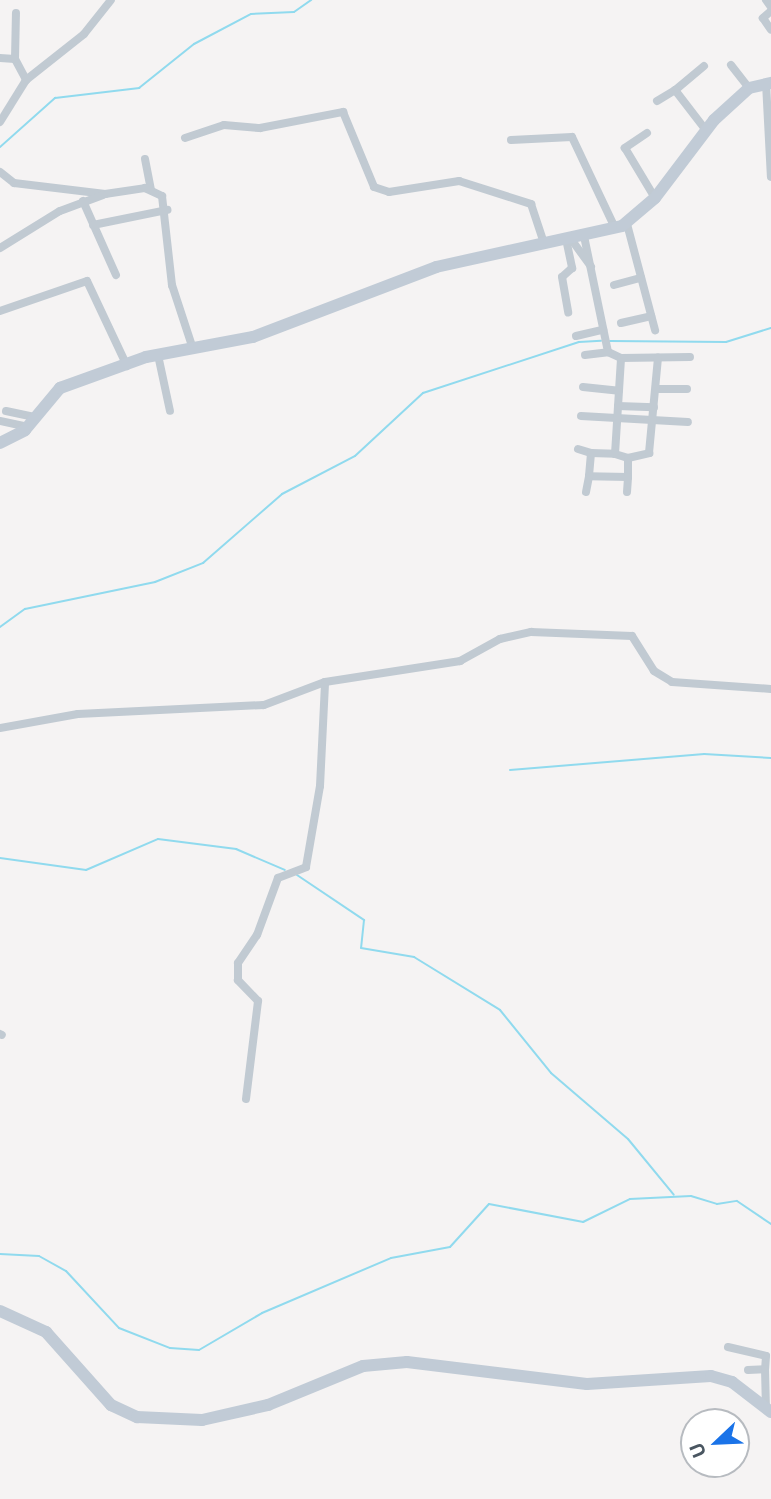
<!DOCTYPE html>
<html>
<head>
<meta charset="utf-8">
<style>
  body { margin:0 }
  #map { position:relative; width:771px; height:1499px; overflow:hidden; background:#f5f3f3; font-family:"Noto Sans",sans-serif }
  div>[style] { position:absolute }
  .stream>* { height:2px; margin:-1px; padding:0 1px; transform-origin:1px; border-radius:1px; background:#90daee }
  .street>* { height:8px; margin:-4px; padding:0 4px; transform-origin:4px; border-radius:4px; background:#c1cad2 }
  .secondary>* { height:12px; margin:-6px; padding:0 6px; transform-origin:6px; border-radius:6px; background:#c1cbd6 }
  span { translate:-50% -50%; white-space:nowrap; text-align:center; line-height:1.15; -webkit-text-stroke:5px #fff; paint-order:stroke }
  .north { position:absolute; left:680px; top:1408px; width:70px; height:70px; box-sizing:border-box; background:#fff; border:2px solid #b7bbc0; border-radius:50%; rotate:247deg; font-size:19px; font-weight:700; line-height:28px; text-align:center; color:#4a5661 }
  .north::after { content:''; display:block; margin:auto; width:24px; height:32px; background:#1a73e8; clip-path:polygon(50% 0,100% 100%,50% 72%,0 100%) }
</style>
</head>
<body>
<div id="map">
  <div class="stream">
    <i style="left:0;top:147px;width:74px;rotate:-41.7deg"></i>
    <i style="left:55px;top:98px;width:85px;rotate:-6.8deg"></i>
    <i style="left:139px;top:88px;width:70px;rotate:-38.7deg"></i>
    <i style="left:194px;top:44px;width:64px;rotate:-27.8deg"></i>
    <i style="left:251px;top:14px;width:43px;rotate:-2.7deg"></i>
    <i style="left:294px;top:12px;width:21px;rotate:-35deg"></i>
    <i style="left:610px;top:341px;width:116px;rotate:0.5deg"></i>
    <i style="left:726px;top:342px;width:47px;rotate:-17.3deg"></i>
    <i style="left:0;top:627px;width:31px;rotate:-36deg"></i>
    <i style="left:25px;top:609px;width:133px;rotate:-11.7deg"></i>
    <i style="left:155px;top:582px;width:52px;rotate:-21.6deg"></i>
    <i style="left:203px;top:563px;width:105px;rotate:-41.1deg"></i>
    <i style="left:282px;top:494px;width:82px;rotate:-27.5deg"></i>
    <i style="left:355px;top:456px;width:93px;rotate:-42.8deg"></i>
    <i style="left:423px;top:393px;width:164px;rotate:-18.1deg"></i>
    <i style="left:579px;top:342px;width:22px;rotate:-3deg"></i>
    <i style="left:510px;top:770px;width:195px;rotate:-4.7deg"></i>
    <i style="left:704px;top:754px;width:67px;rotate:3.4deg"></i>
    <i style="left:0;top:858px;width:87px;rotate:7.9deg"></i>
    <i style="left:86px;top:870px;width:78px;rotate:-23.3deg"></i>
    <i style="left:158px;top:839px;width:79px;rotate:7.3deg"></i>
    <i style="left:236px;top:849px;width:53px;rotate:23.2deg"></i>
    <i style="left:297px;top:875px;width:81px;rotate:33.9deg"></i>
    <i style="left:364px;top:920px;width:28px;rotate:96deg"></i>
    <i style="left:361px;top:948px;width:54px;rotate:9.6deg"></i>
    <i style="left:414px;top:957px;width:101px;rotate:31.6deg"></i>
    <i style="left:500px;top:1010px;width:81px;rotate:51deg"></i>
    <i style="left:551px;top:1073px;width:101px;rotate:40.6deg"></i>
    <i style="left:628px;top:1139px;width:72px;rotate:50.6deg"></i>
    <i style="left:0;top:1254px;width:39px;rotate:3deg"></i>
    <i style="left:39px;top:1256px;width:31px;rotate:29deg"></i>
    <i style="left:66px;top:1271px;width:78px;rotate:47.1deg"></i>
    <i style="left:119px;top:1328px;width:55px;rotate:21.4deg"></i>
    <i style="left:170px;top:1348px;width:29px;rotate:4deg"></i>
    <i style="left:199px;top:1350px;width:73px;rotate:-30.4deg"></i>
    <i style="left:262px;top:1313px;width:140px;rotate:-23.1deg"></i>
    <i style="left:391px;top:1258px;width:60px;rotate:-10.6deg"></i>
    <i style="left:450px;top:1247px;width:58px;rotate:-47.8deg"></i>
    <i style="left:489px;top:1204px;width:96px;rotate:10.8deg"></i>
    <i style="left:583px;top:1222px;width:52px;rotate:-26.1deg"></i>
    <i style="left:630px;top:1199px;width:61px;rotate:-2.8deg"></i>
    <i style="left:691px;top:1196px;width:27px;rotate:17deg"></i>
    <i style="left:717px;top:1204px;width:20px;rotate:-9deg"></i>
    <i style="left:737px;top:1201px;width:41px;rotate:34.1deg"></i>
  </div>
  <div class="street">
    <i style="left:766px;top:0;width:9px;rotate:54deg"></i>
    <i style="left:771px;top:11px;width:11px;rotate:139deg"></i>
    <i style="left:763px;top:18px;width:14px;rotate:56deg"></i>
    <i style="left:0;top:58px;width:15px;rotate:4deg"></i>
    <i style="left:15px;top:59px;width:24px;rotate:62deg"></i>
    <i style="left:15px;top:59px;width:46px;rotate:-88.8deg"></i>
    <i style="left:731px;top:65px;width:29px;rotate:52deg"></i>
    <i style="left:704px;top:66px;width:38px;rotate:140deg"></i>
    <i style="left:675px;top:90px;width:49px;rotate:52.4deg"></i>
    <i style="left:766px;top:83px;width:94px;rotate:87deg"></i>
    <i style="left:657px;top:101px;width:21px;rotate:-31deg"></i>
    <i style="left:0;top:122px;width:49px;rotate:-58.2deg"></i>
    <i style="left:26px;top:80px;width:74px;rotate:-38.4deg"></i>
    <i style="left:84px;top:34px;width:43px;rotate:-51.5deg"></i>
    <i style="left:647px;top:133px;width:27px;rotate:146deg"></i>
    <i style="left:625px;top:148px;width:58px;rotate:59deg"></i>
    <i style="left:185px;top:138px;width:41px;rotate:-18.4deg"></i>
    <i style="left:224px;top:125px;width:36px;rotate:5deg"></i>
    <i style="left:260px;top:128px;width:85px;rotate:-10.9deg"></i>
    <i style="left:343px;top:112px;width:81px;rotate:67.5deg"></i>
    <i style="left:374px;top:187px;width:16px;rotate:18deg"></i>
    <i style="left:389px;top:192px;width:71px;rotate:-8.9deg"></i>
    <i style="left:459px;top:181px;width:76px;rotate:17.7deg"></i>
    <i style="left:531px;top:204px;width:41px;rotate:71.6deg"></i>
    <i style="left:511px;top:140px;width:61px;rotate:-2.8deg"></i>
    <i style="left:572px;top:137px;width:101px;rotate:64.7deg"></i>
    <i style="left:145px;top:159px;width:31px;rotate:79deg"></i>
    <i style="left:0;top:172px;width:18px;rotate:38deg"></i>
    <i style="left:14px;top:183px;width:92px;rotate:6.9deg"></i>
    <i style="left:105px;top:194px;width:40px;rotate:-8.5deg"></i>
    <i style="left:145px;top:188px;width:19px;rotate:25deg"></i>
    <i style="left:162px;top:196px;width:90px;rotate:83.6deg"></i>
    <i style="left:172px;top:285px;width:67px;rotate:71.8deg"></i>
    <i style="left:83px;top:201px;width:81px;rotate:66deg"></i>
    <i style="left:627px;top:224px;width:110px;rotate:75.2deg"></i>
    <i style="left:93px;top:225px;width:76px;rotate:-11.5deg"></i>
    <i style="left:584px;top:236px;width:118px;rotate:78.3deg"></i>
    <i style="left:608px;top:352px;width:14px;rotate:25deg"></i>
    <i style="left:566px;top:239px;width:30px;rotate:78deg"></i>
    <i style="left:572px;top:268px;width:13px;rotate:138deg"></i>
    <i style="left:562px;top:277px;width:36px;rotate:80deg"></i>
    <i style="left:571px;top:239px;width:34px;rotate:54deg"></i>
    <i style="left:0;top:248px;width:70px;rotate:-31.7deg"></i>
    <i style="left:60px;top:211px;width:46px;rotate:-20.4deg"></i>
    <i style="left:614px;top:285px;width:28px;rotate:-15deg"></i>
    <i style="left:0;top:311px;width:92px;rotate:-19deg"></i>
    <i style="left:87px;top:281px;width:94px;rotate:64.8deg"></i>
    <i style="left:621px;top:323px;width:31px;rotate:-13deg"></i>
    <i style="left:576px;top:336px;width:28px;rotate:-13deg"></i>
    <i style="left:158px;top:355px;width:57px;rotate:77.9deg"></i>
    <i style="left:585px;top:355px;width:23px;rotate:-7deg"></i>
    <i style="left:583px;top:387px;width:36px;rotate:6deg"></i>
    <i style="left:656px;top:389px;width:31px"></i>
    <i style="left:618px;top:406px;width:36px;rotate:2deg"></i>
    <i style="left:6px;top:411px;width:29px;rotate:12deg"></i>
    <i style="left:581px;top:416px;width:107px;rotate:3.2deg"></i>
    <i style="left:0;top:421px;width:29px;rotate:12deg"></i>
    <i style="left:578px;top:449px;width:14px;rotate:17deg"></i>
    <i style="left:615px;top:454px;width:14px;rotate:17deg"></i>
    <i style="left:628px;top:458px;width:19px;rotate:90deg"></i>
    <i style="left:628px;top:477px;width:39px;rotate:-179deg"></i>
    <i style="left:589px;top:476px;width:23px;rotate:-85deg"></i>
    <i style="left:591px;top:453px;width:24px;rotate:2deg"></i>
    <i style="left:615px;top:454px;width:96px;rotate:-86.4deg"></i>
    <i style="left:621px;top:358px;width:69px;rotate:-0.8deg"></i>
    <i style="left:628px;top:458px;width:22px;rotate:-13deg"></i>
    <i style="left:649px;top:453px;width:96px;rotate:-84.6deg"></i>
    <i style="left:586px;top:492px;width:16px;rotate:-79deg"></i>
    <i style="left:627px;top:492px;width:15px;rotate:-86deg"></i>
    <i style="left:0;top:728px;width:79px;rotate:-10.2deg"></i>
    <i style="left:78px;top:714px;width:186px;rotate:-2.8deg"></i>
    <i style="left:264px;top:705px;width:65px;rotate:-20.7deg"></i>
    <i style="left:325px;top:682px;width:137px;rotate:-8.8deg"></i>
    <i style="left:460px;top:661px;width:46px;rotate:-28.8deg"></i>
    <i style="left:500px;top:639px;width:32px;rotate:-13deg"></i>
    <i style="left:531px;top:632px;width:101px;rotate:2.3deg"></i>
    <i style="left:632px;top:636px;width:41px;rotate:57.8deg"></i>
    <i style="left:654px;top:671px;width:21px;rotate:31deg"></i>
    <i style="left:672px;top:682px;width:99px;rotate:4deg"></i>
    <i style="left:0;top:1034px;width:2px;rotate:27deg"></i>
    <i style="left:246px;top:1099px;width:99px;rotate:-83deg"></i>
    <i style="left:258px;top:1001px;width:29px;rotate:-134deg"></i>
    <i style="left:238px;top:980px;width:17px;rotate:-90deg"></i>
    <i style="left:238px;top:963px;width:34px;rotate:-56deg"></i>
    <i style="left:257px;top:935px;width:61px;rotate:-69.8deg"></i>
    <i style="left:278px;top:878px;width:30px;rotate:-21deg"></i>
    <i style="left:306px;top:867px;width:82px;rotate:-80.2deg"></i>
    <i style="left:320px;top:786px;width:104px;rotate:-87.2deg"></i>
    <i style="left:728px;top:1347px;width:39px;rotate:13deg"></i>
    <i style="left:766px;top:1356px;width:13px;rotate:94deg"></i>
    <i style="left:748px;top:1370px;width:17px;rotate:-3deg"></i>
    <i style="left:765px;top:1369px;width:40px;rotate:88.6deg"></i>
  </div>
  <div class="secondary">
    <i style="left:0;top:443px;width:28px;rotate:-27deg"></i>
    <i style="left:25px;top:430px;width:55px;rotate:-50.2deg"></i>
    <i style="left:60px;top:388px;width:91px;rotate:-19.8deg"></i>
    <i style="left:146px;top:357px;width:109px;rotate:-10.6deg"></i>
    <i style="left:253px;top:337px;width:196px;rotate:-20.9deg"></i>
    <i style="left:436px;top:267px;width:190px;rotate:-12.4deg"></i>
    <i style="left:622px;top:226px;width:43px;rotate:-40.3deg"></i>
    <i style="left:655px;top:198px;width:98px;rotate:-52.9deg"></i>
    <i style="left:714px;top:120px;width:47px;rotate:-42.4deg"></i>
    <i style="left:749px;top:88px;width:23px;rotate:-13deg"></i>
    <i style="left:0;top:1311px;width:51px;rotate:24.5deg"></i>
    <i style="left:46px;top:1332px;width:98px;rotate:48.3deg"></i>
    <i style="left:111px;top:1405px;width:29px;rotate:25deg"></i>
    <i style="left:137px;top:1417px;width:65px;rotate:2.6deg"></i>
    <i style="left:202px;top:1420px;width:68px;rotate:-12.8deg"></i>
    <i style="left:268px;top:1405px;width:103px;rotate:-22.3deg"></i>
    <i style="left:363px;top:1366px;width:44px;rotate:-5.2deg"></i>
    <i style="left:407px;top:1362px;width:181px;rotate:7deg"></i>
    <i style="left:587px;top:1384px;width:124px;rotate:-3.7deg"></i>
    <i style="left:711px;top:1376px;width:22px;rotate:16deg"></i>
    <i style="left:732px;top:1382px;width:49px;rotate:37.6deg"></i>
  </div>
  <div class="north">U</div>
</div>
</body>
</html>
